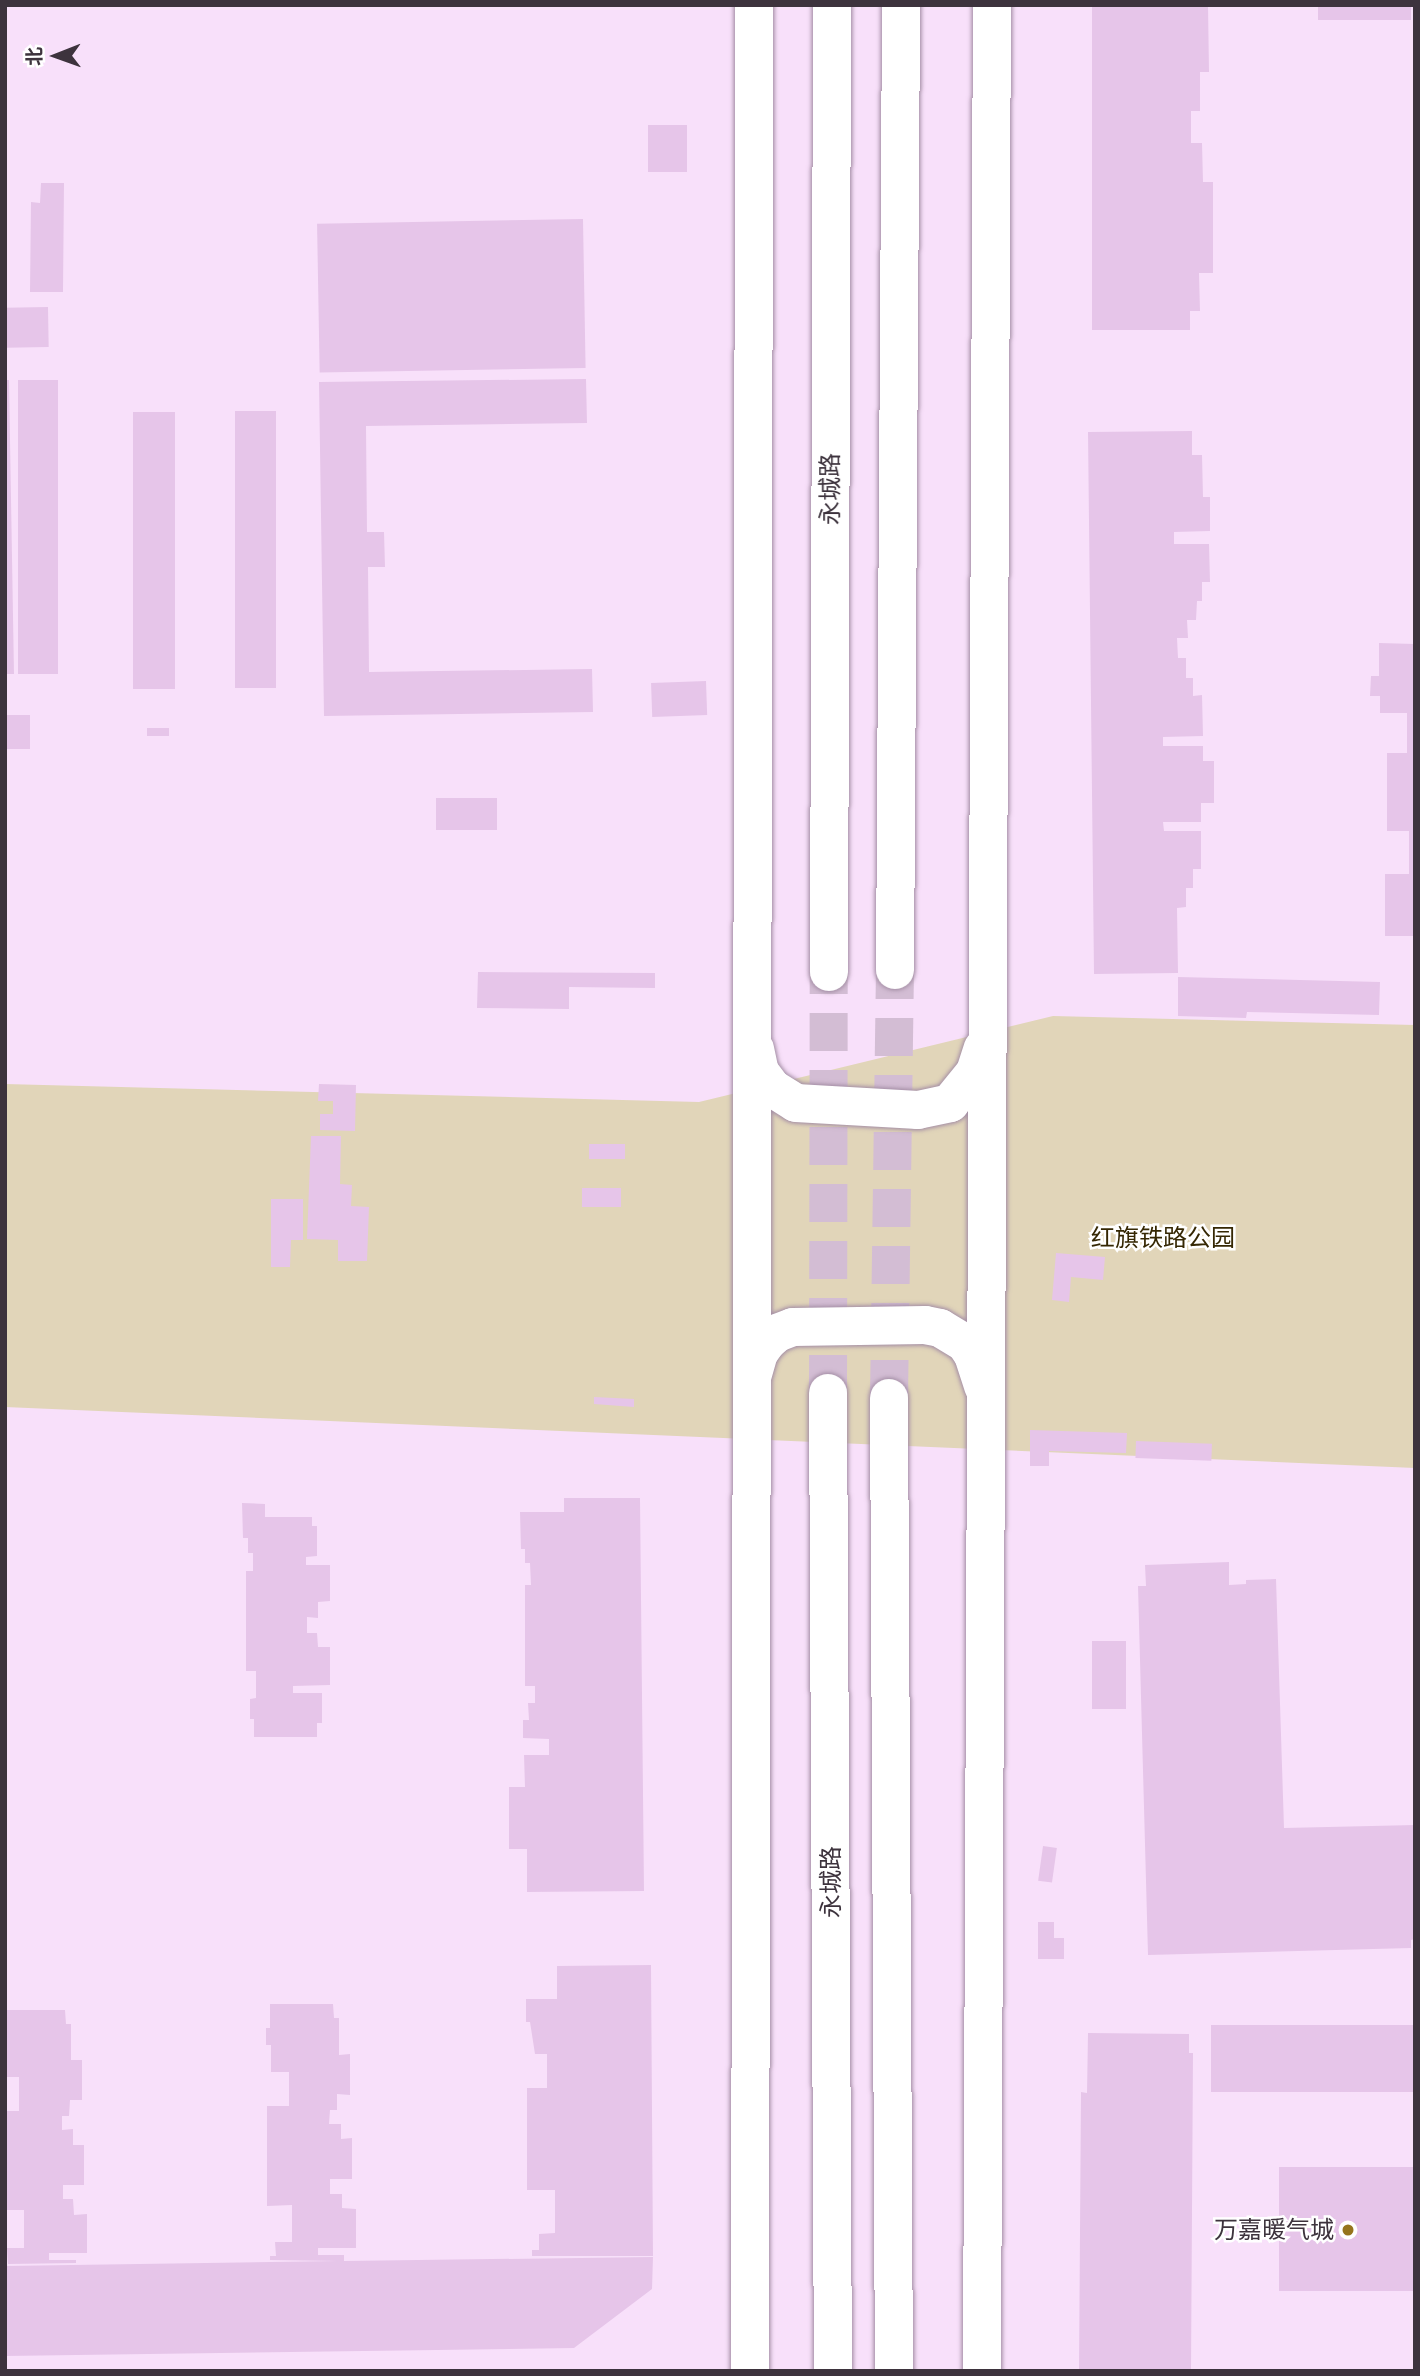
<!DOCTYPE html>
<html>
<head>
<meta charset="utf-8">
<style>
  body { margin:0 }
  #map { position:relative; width:1420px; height:2376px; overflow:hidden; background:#f8e0fa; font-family:Helvetica,"Noto Sans SC",sans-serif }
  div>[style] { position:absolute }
  .green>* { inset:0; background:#e1d5b9 }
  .building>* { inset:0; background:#e6c5e9; transform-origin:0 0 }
  .primary-tunnel>* { height:38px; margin-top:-19px; transform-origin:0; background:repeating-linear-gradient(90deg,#d3bdd4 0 38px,transparent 0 57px) }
  .roads { filter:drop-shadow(0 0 2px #a48ea5) drop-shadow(0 0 2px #a48ea5) }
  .primary>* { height:38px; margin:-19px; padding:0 19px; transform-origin:19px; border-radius:19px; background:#fff }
  .dots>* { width:19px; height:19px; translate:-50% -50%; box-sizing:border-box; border:4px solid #fff; border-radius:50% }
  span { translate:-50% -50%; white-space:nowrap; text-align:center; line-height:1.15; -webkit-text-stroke:5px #fff; paint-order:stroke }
  .street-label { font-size:24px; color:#3d333d }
  .park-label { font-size:24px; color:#352703 }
  .poi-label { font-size:24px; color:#3d333d }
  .right { translate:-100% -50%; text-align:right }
  .frame { position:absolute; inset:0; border:7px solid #3d333d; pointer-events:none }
  .north { position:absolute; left:21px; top:21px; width:70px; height:70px; -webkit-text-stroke:5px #fff; paint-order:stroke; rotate:269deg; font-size:19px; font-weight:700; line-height:28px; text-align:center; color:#3d333d }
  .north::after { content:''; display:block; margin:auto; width:24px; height:32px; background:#3d333d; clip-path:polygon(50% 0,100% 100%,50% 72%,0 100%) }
</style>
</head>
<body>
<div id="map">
  <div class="green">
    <i style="clip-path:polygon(1053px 1016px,1415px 1025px,1415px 1468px,5px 1407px,5px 1084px,699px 1102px)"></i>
  </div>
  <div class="building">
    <i style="clip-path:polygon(1092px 5px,1208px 5px,1209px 72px,1200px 72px,1200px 111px,1191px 111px,1191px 143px,1202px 143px,1203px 182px,1213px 182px,1213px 273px,1199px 273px,1200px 311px,1190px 311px,1190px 330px,1092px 330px)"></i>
    <i style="left:1318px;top:5px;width:93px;height:15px"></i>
    <i style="left:648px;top:125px;width:39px;height:47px"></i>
    <i style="clip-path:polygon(41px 183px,64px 183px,63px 292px,30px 292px,31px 202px,40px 203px)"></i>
    <i style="left:583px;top:219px;width:149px;height:266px;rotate:89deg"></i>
    <i style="left:48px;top:307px;width:40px;height:43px;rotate:89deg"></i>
    <i style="clip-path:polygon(586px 379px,587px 423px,366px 426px,367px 532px,384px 532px,385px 567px,368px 567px,369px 672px,592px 669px,593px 712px,324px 716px,319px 382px)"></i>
    <i style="clip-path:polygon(5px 380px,9px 380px,14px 674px,5px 674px)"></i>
    <i style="left:18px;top:380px;width:40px;height:294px"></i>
    <i style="left:276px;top:411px;width:277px;height:41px;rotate:90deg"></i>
    <i style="left:133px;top:412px;width:42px;height:277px"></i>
    <i style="clip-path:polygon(1192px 431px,1192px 455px,1202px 455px,1203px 497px,1210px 497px,1210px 531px,1174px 532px,1174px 544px,1209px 544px,1210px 582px,1202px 582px,1202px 601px,1197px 601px,1196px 620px,1187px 620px,1188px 638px,1177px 638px,1178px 658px,1186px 658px,1186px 678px,1193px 678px,1193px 696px,1202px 695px,1203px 736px,1163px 737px,1163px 746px,1203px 746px,1203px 761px,1214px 761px,1214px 803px,1201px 803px,1201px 822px,1163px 822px,1164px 831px,1201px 831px,1201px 869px,1193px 869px,1193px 888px,1186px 888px,1186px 907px,1177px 908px,1178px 973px,1094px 974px,1088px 432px)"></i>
    <i style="clip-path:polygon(1379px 643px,1415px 644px,1415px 936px,1385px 936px,1385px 874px,1409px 874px,1409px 831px,1387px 831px,1387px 753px,1407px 753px,1407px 713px,1380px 713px,1380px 696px,1370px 696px,1371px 676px,1379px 676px)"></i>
    <i style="left:706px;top:681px;width:34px;height:55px;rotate:88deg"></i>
    <i style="left:5px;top:715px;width:25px;height:34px"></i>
    <i style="left:147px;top:728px;width:22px;height:8px"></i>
    <i style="left:436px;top:798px;width:61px;height:32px"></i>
    <i style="clip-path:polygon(478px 972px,655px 973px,655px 988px,569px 987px,569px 1009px,477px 1008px)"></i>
    <i style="clip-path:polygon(1178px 977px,1380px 982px,1379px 1015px,1247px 1012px,1246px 1018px,1178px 1016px)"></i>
    <i style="clip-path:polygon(319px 1084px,356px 1085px,355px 1131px,320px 1130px,320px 1114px,333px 1114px,333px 1101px,318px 1101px)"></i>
    <i style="clip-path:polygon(311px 1136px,341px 1136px,340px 1184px,352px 1185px,351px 1206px,369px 1207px,367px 1261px,338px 1261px,338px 1240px,307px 1239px)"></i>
    <i style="left:589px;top:1144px;width:36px;height:15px"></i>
    <i style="left:621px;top:1188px;width:19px;height:39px;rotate:90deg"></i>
    <i style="clip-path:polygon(271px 1199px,303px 1199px,303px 1240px,291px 1240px,290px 1267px,271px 1267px)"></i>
    <i style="clip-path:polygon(1056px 1253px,1105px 1257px,1103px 1280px,1071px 1277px,1069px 1302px,1052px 1300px)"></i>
    <i style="clip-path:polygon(594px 1397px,634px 1399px,634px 1407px,594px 1404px)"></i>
    <i style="clip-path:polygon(1030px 1430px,1127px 1433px,1126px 1453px,1049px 1451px,1049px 1466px,1030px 1466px)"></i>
    <i style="left:1136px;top:1441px;width:76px;height:17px;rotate:2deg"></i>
    <i style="clip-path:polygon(564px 1498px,640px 1498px,644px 1891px,527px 1892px,527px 1849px,509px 1849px,509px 1787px,525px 1787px,524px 1755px,549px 1755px,549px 1739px,523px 1738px,523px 1720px,529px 1720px,528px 1703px,535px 1703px,535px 1686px,525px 1686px,525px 1585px,531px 1585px,530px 1563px,525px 1563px,525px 1549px,521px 1549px,520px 1512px,564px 1512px)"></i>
    <i style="clip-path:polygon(242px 1503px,265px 1504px,265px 1517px,312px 1517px,312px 1526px,317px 1526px,317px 1556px,306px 1557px,306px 1565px,330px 1565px,330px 1601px,318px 1602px,318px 1618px,307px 1617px,307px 1633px,317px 1633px,318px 1647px,330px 1647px,330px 1685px,293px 1686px,293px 1693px,322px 1693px,322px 1723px,317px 1723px,317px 1737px,254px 1737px,254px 1719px,250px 1719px,250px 1699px,256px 1698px,256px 1671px,246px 1671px,246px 1571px,253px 1571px,253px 1553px,248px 1553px,248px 1538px,243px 1538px)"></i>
    <i style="clip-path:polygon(1229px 1562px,1229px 1585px,1246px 1584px,1246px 1580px,1276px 1579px,1284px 1828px,1415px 1825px,1415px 1939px,1411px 1940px,1411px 1948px,1148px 1955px,1138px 1586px,1146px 1586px,1145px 1565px)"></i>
    <i style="left:1092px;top:1641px;width:34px;height:68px"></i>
    <i style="left:1043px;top:1846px;width:14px;height:35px;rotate:8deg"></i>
    <i style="clip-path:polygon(1038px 1922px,1054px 1922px,1054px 1938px,1064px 1938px,1064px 1959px,1038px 1959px)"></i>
    <i style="clip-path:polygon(651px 1965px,653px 2256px,532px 2256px,532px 2250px,539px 2250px,539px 2234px,555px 2233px,555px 2190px,527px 2190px,527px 2088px,547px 2088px,547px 2054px,535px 2054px,530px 2022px,526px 2022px,526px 1999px,557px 1999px,557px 1966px)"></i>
    <i style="clip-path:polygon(270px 2004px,333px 2004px,334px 2018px,339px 2018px,339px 2055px,350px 2054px,350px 2095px,337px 2094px,337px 2110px,330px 2110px,329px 2124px,341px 2124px,341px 2139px,352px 2138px,352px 2179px,330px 2179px,330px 2194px,342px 2194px,342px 2208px,356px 2209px,356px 2248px,318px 2248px,318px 2255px,344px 2255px,344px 2261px,653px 2257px,652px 2289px,574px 2348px,5px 2356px,5px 2266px,338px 2261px,270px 2260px,270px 2256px,276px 2256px,275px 2242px,292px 2242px,292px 2205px,267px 2206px,267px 2106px,289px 2106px,289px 2072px,271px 2072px,271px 2045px,266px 2045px,266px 2028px,270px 2028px)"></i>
    <i style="clip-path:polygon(5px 2010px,65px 2010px,66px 2024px,71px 2024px,71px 2060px,82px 2060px,82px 2100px,70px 2100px,69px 2116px,62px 2116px,62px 2130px,73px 2129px,73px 2145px,84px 2145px,84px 2185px,63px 2185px,63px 2199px,73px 2199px,74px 2215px,87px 2214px,87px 2253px,49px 2253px,49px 2260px,76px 2260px,76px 2263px,8px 2264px,7px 2248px,24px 2248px,24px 2210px,5px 2210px,5px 2111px,19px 2111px,19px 2077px,5px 2077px)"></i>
    <i style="left:1415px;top:2025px;width:67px;height:204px;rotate:90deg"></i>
    <i style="clip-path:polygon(1088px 2033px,1189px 2034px,1189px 2053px,1193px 2053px,1191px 2371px,1079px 2371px,1081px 2092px,1087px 2093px)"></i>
    <i style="left:1415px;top:2167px;width:124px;height:136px;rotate:90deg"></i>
  </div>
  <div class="primary-tunnel">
    <i style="left:828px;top:1393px;width:421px;rotate:-89.9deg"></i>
    <i style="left:889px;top:1398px;width:428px;rotate:-89.2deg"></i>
  </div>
  <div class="roads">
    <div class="primary">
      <i style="left:895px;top:970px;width:965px;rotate:-89.64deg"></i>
      <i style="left:829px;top:972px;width:967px;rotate:-89.82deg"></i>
      <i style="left:755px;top:1049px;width:24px;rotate:78deg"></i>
      <i style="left:760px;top:1072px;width:20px;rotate:53deg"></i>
      <i style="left:772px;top:1088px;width:28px;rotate:32deg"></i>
      <i style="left:796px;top:1103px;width:122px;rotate:3.3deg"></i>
      <i style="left:918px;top:1110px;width:33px;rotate:-12deg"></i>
      <i style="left:950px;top:1103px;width:40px;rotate:-51deg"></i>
      <i style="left:975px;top:1072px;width:25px;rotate:-72deg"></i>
      <i style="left:753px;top:1374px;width:22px;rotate:-74deg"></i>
      <i style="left:759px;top:1353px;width:14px;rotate:-54deg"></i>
      <i style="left:767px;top:1342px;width:13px;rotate:-42deg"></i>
      <i style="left:777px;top:1333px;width:17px;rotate:-21deg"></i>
      <i style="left:793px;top:1327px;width:132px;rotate:-0.9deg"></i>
      <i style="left:925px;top:1325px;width:15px;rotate:11deg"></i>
      <i style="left:940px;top:1328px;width:29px;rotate:31deg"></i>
      <i style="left:965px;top:1343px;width:14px;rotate:56deg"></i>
      <i style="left:973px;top:1355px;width:33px;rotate:72deg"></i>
      <i style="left:828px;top:1393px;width:978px;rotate:89.71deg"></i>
      <i style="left:889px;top:1398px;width:973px;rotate:89.71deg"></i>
      <i style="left:750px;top:2371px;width:2366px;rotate:-89.9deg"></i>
      <i style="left:982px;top:2371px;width:2366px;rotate:-89.76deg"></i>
    </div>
  </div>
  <div class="dots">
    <i style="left:1348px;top:2230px;background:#95741d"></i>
  </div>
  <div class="street-label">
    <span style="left:830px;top:489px;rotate:-90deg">永城路</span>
    <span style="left:831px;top:1882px;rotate:-90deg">永城路</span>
  </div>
  <div class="park-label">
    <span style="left:1163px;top:1238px">红旗铁路公园</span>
  </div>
  <div class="poi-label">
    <span class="right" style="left:1334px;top:2230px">万嘉暖气城</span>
  </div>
  <div class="frame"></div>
  <div class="north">北</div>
</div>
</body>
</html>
